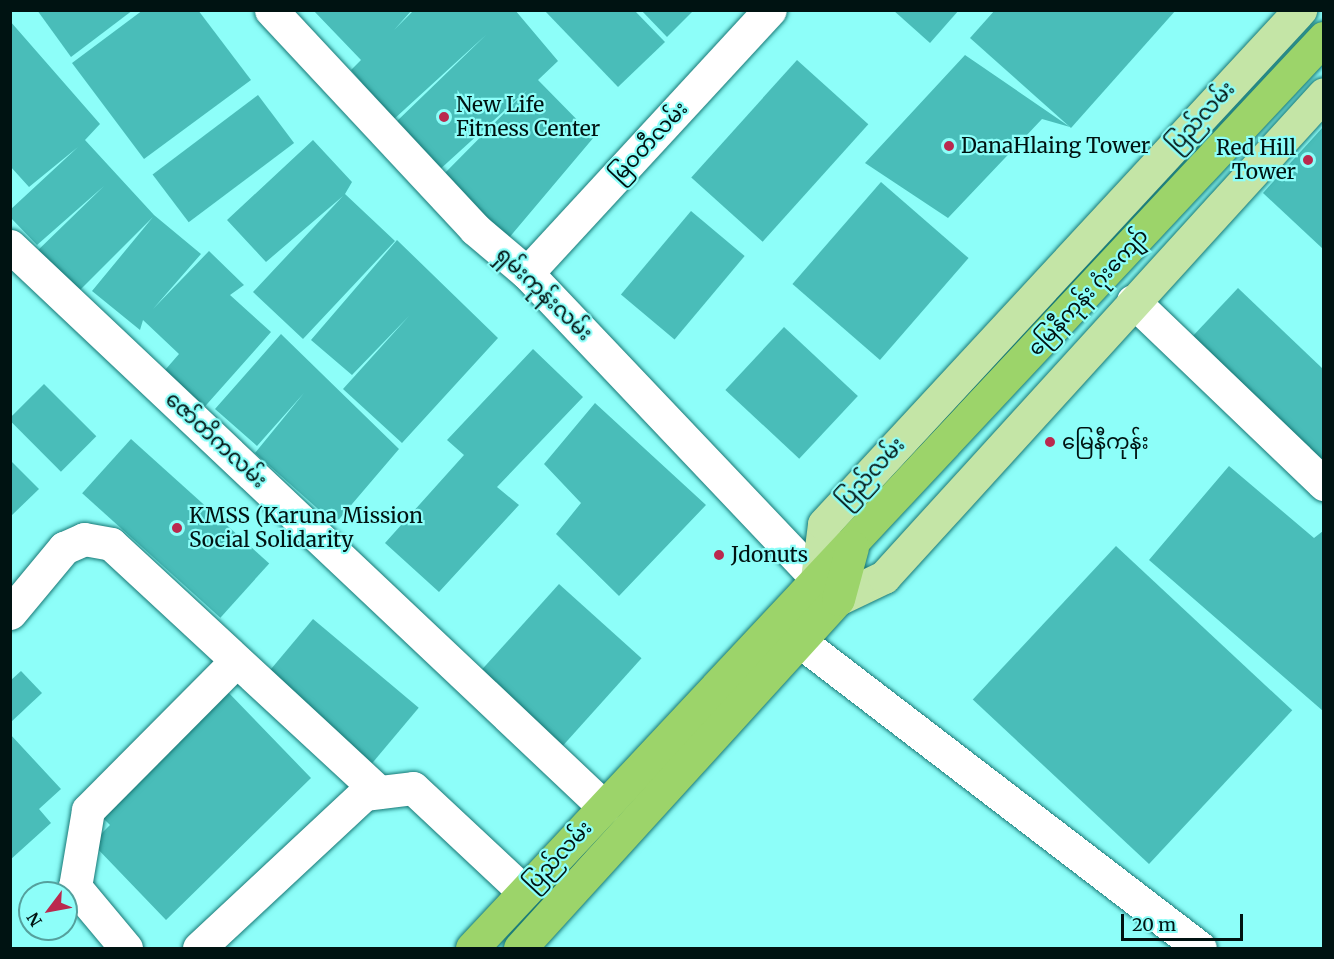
<!DOCTYPE html>
<html>
<head>
<meta charset="utf-8">
<style>
  body { margin:0 }
  #map { position:relative; width:1334px; height:959px; overflow:hidden; background:#8dfef9; font-family:Merriweather,"Noto Sans Myanmar",serif }
  div>[style] { position:absolute }
  .building>* { inset:0; background:#49bdb9; transform-origin:0 0 }
  .roads { filter:drop-shadow(0 0 2px #187775) drop-shadow(0 0 2px #187775) }
  .minor>* { height:33px; margin:-16.5px; padding:0 16.5px; transform-origin:16.5px; border-radius:16.5px; background:#fff }
  .major>* { height:33px; margin:-16.5px; padding:0 16.5px; transform-origin:16.5px; border-radius:16.5px; background:#c4e5a6 }
  .highway>* { height:33px; margin:-16.5px; padding:0 16.5px; transform-origin:16.5px; border-radius:16.5px; background:#9cd46a }
  .dots>* { width:16px; height:16px; translate:-50% -50%; box-sizing:border-box; border:3px solid #8dfef9; border-radius:50% }
  span { translate:-50% -50%; white-space:nowrap; text-align:center; line-height:1.15; -webkit-text-stroke:4.5px #8dfef9; paint-order:stroke }
  .poi-label { font-size:21px; color:#001312 }
  .left { translate:0 -50%; text-align:left }
  .right { translate:-100% -50%; text-align:right }
  .street-label { font-size:21px; color:#001312 }
  .frame { position:absolute; inset:0; border:12px solid #001312; pointer-events:none }
  .north { position:absolute; left:18px; top:881px; width:60px; height:60px; box-sizing:border-box; background:#8dfef9; border:2px solid #55a09d; border-radius:50%; rotate:238deg; font-size:16px; font-weight:700; line-height:24px; text-align:center; color:#001312 }
  .north::after { content:''; display:block; margin:auto; width:21px; height:27px; background:#ba294e; clip-path:polygon(50% 0,100% 100%,50% 72%,0 100%) }
  .scale { position:absolute; left:1121px; top:914px; width:122px; height:27px; box-sizing:border-box; border:3px solid #001312; border-top:0; padding-left:8px; font-size:18px; line-height:21px; white-space:nowrap; color:#001312; -webkit-text-stroke:4px #8dfef9; paint-order:stroke }
</style>
</head>
<body>
<div id="map">
  <div class="building">
    <i style="clip-path:polygon(37px 10px,133px 10px,71px 57px)"></i>
    <i style="clip-path:polygon(143px 10px,198px 10px,251px 80px,144px 159px,72px 63px)"></i>
    <i style="clip-path:polygon(313px 10px,412px 10px,394px 30px,414px 10px,515px 10px,558px 61px,538px 80px,594px 137px,502px 246px,437px 181px,527px 90px,437px 172px,395px 123px,487px 34px,393px 120px,351px 70px,361px 60px)"></i>
    <i style="clip-path:polygon(544px 10px,634px 10px,665px 42px,618px 87px)"></i>
    <i style="clip-path:polygon(641px 10px,694px 10px,667px 37px)"></i>
    <i style="clip-path:polygon(893px 10px,959px 10px,930px 43px)"></i>
    <i style="clip-path:polygon(995px 10px,1176px 10px,1071px 128px,970px 38px)"></i>
    <i style="clip-path:polygon(10px 21px,100px 124px,85px 140px,154px 215px,201px 254px,153px 309px,209px 251px,244px 285px,230px 295px,271px 332px,200px 412px,159px 377px,179px 354px,143px 320px,140px 330px,92px 291px,153px 217px,74px 296px,33px 255px,104px 186px,37px 245px,10px 217px,10px 210px,78px 147px,29px 187px,10px 166px)"></i>
    <i style="clip-path:polygon(965px 55px,1070px 127px,1042px 119px,948px 218px,865px 163px)"></i>
    <i style="left:797px;top:60px;width:96px;height:158px;rotate:42deg"></i>
    <i style="left:258px;top:95px;width:60px;height:132px;rotate:53deg"></i>
    <i style="clip-path:polygon(1323px 127px,1323px 249px,1263px 193px)"></i>
    <i style="clip-path:polygon(313px 140px,352px 182px,345px 194px,395px 241px,303px 339px,253px 292px,343px 196px,266px 262px,227px 220px)"></i>
    <i style="left:881px;top:182px;width:116px;height:135px;rotate:41deg"></i>
    <i style="left:691px;top:211px;width:70px;height:109px;rotate:40deg"></i>
    <i style="clip-path:polygon(397px 240px,498px 338px,402px 443px,343px 389px,409px 316px,352px 375px,311px 340px)"></i>
    <i style="clip-path:polygon(1238px 288px,1323px 369px,1323px 464px,1191px 338px)"></i>
    <i style="left:784px;top:327px;width:101px;height:86px;rotate:43deg"></i>
    <i style="clip-path:polygon(281px 334px,399px 449px,335px 524px,255px 453px,304px 393px,257px 446px,215px 409px)"></i>
    <i style="clip-path:polygon(533px 349px,583px 397px,497px 487px,519px 505px,439px 592px,385px 543px,464px 455px,447px 440px)"></i>
    <i style="left:44px;top:384px;width:74px;height:50px;rotate:45deg"></i>
    <i style="clip-path:polygon(595px 403px,706px 505px,619px 596px,556px 534px,581px 503px,544px 464px)"></i>
    <i style="left:131px;top:439px;width:186px;height:73px;rotate:42deg"></i>
    <i style="clip-path:polygon(10px 460px,39px 489px,10px 517px)"></i>
    <i style="clip-path:polygon(1229px 466px,1314px 538px,1323px 531px,1323px 711px,1149px 560px)"></i>
    <i style="left:1116px;top:546px;width:241px;height:210px;rotate:43deg"></i>
    <i style="left:559px;top:584px;width:111px;height:129px;rotate:42deg"></i>
    <i style="left:313px;top:619px;width:138px;height:76px;rotate:40deg"></i>
    <i style="clip-path:polygon(21px 671px,42px 693px,10px 723px,10px 681px)"></i>
    <i style="clip-path:polygon(225px 689px,311px 778px,166px 920px,92px 843px,110px 825px,92px 807px)"></i>
    <i style="clip-path:polygon(10px 734px,61px 789px,39px 809px,51px 823px,10px 860px)"></i>
  </div>
  <div class="roads">
    <div class="minor">
      <i style="left:271px;top:10px;width:299px;rotate:47deg"></i>
      <i style="left:475px;top:229px;width:68px;rotate:40.2deg"></i>
      <i style="left:527px;top:273px;width:422px;rotate:46.5deg"></i>
      <i style="left:10px;top:246px;width:817px;rotate:43.36deg"></i>
      <i style="left:527px;top:273px;width:358px;rotate:-47.3deg"></i>
      <i style="left:1133px;top:301px;width:265px;rotate:43.8deg"></i>
      <i style="left:10px;top:613px;width:85px;rotate:-50.3deg"></i>
      <i style="left:64px;top:548px;width:22px;rotate:-24deg"></i>
      <i style="left:84px;top:539px;width:27px;rotate:10deg"></i>
      <i style="left:111px;top:544px;width:365px;rotate:42.8deg"></i>
      <i style="left:802px;top:643px;width:501px;rotate:37.46deg"></i>
      <i style="left:126px;top:948px;width:80px;rotate:-129.9deg"></i>
      <i style="left:75px;top:887px;width:78px;rotate:-80.4deg"></i>
      <i style="left:88px;top:810px;width:210px;rotate:-45.2deg"></i>
      <i style="left:199px;top:948px;width:226px;rotate:-43deg"></i>
      <i style="left:364px;top:794px;width:49px;rotate:-7deg"></i>
      <i style="left:413px;top:788px;width:152px;rotate:43.1deg"></i>
    </div>
    <div class="major">
      <i style="left:817px;top:579px;width:55px;rotate:-82.7deg"></i>
      <i style="left:824px;top:524px;width:701px;rotate:-47.2deg"></i>
      <i style="left:838px;top:599px;width:51px;rotate:-25.6deg"></i>
      <i style="left:884px;top:577px;width:653px;rotate:-47.67deg"></i>
    </div>
    <div class="highway">
      <i style="left:472px;top:948px;width:1247px;rotate:-46.89deg"></i>
      <i style="left:520px;top:948px;width:472px;rotate:-47.7deg"></i>
      <i style="left:838px;top:599px;width:54px;rotate:-74.9deg"></i>
    </div>
  </div>
  <div class="dots">
    <i style="left:444px;top:117px;background:#ba294e"></i>
    <i style="left:949px;top:146px;background:#ba294e"></i>
    <i style="left:1308px;top:160px;background:#ba294e"></i>
    <i style="left:1050px;top:442px;background:#ba294e"></i>
    <i style="left:177px;top:528px;background:#ba294e"></i>
    <i style="left:719px;top:555px;background:#ba294e"></i>
  </div>
  <div class="poi-label">
    <span class="left" style="left:456px;top:117px">New Life<br>Fitness Center</span>
    <span class="left" style="left:961px;top:146px">DanaHlaing Tower</span>
    <span class="right" style="left:1296px;top:160px">Red Hill<br>Tower</span>
    <span class="left" style="left:1062px;top:442px">မြေနီကုန်း</span>
    <span class="left" style="left:189px;top:528px">KMSS (Karuna Mission<br>Social Solidarity</span>
    <span class="left" style="left:731px;top:555px">Jdonuts</span>
  </div>
  <div class="street-label">
    <span style="left:1201px;top:117px;rotate:-47deg">ပြည်လမ်း</span>
    <span style="left:649px;top:142px;rotate:-47deg">မြဝတီလမ်း</span>
    <span style="left:1088px;top:292px;rotate:-47deg">မြေနီကုန်း ဂုံးကျော်</span>
    <span style="left:544px;top:294px;rotate:44deg">ရှမ်းကုန်းလမ်း</span>
    <span style="left:216px;top:440px;rotate:43deg">ဇော်တိကလမ်း</span>
    <span style="left:871px;top:473px;rotate:-47deg">ပြည်လမ်း</span>
    <span style="left:558px;top:856px;rotate:-47deg">ပြည်လမ်း</span>
  </div>
  <div class="frame"></div>
  <div class="north">N</div>
  <div class="scale">20 m</div>
</div>
</body>
</html>
